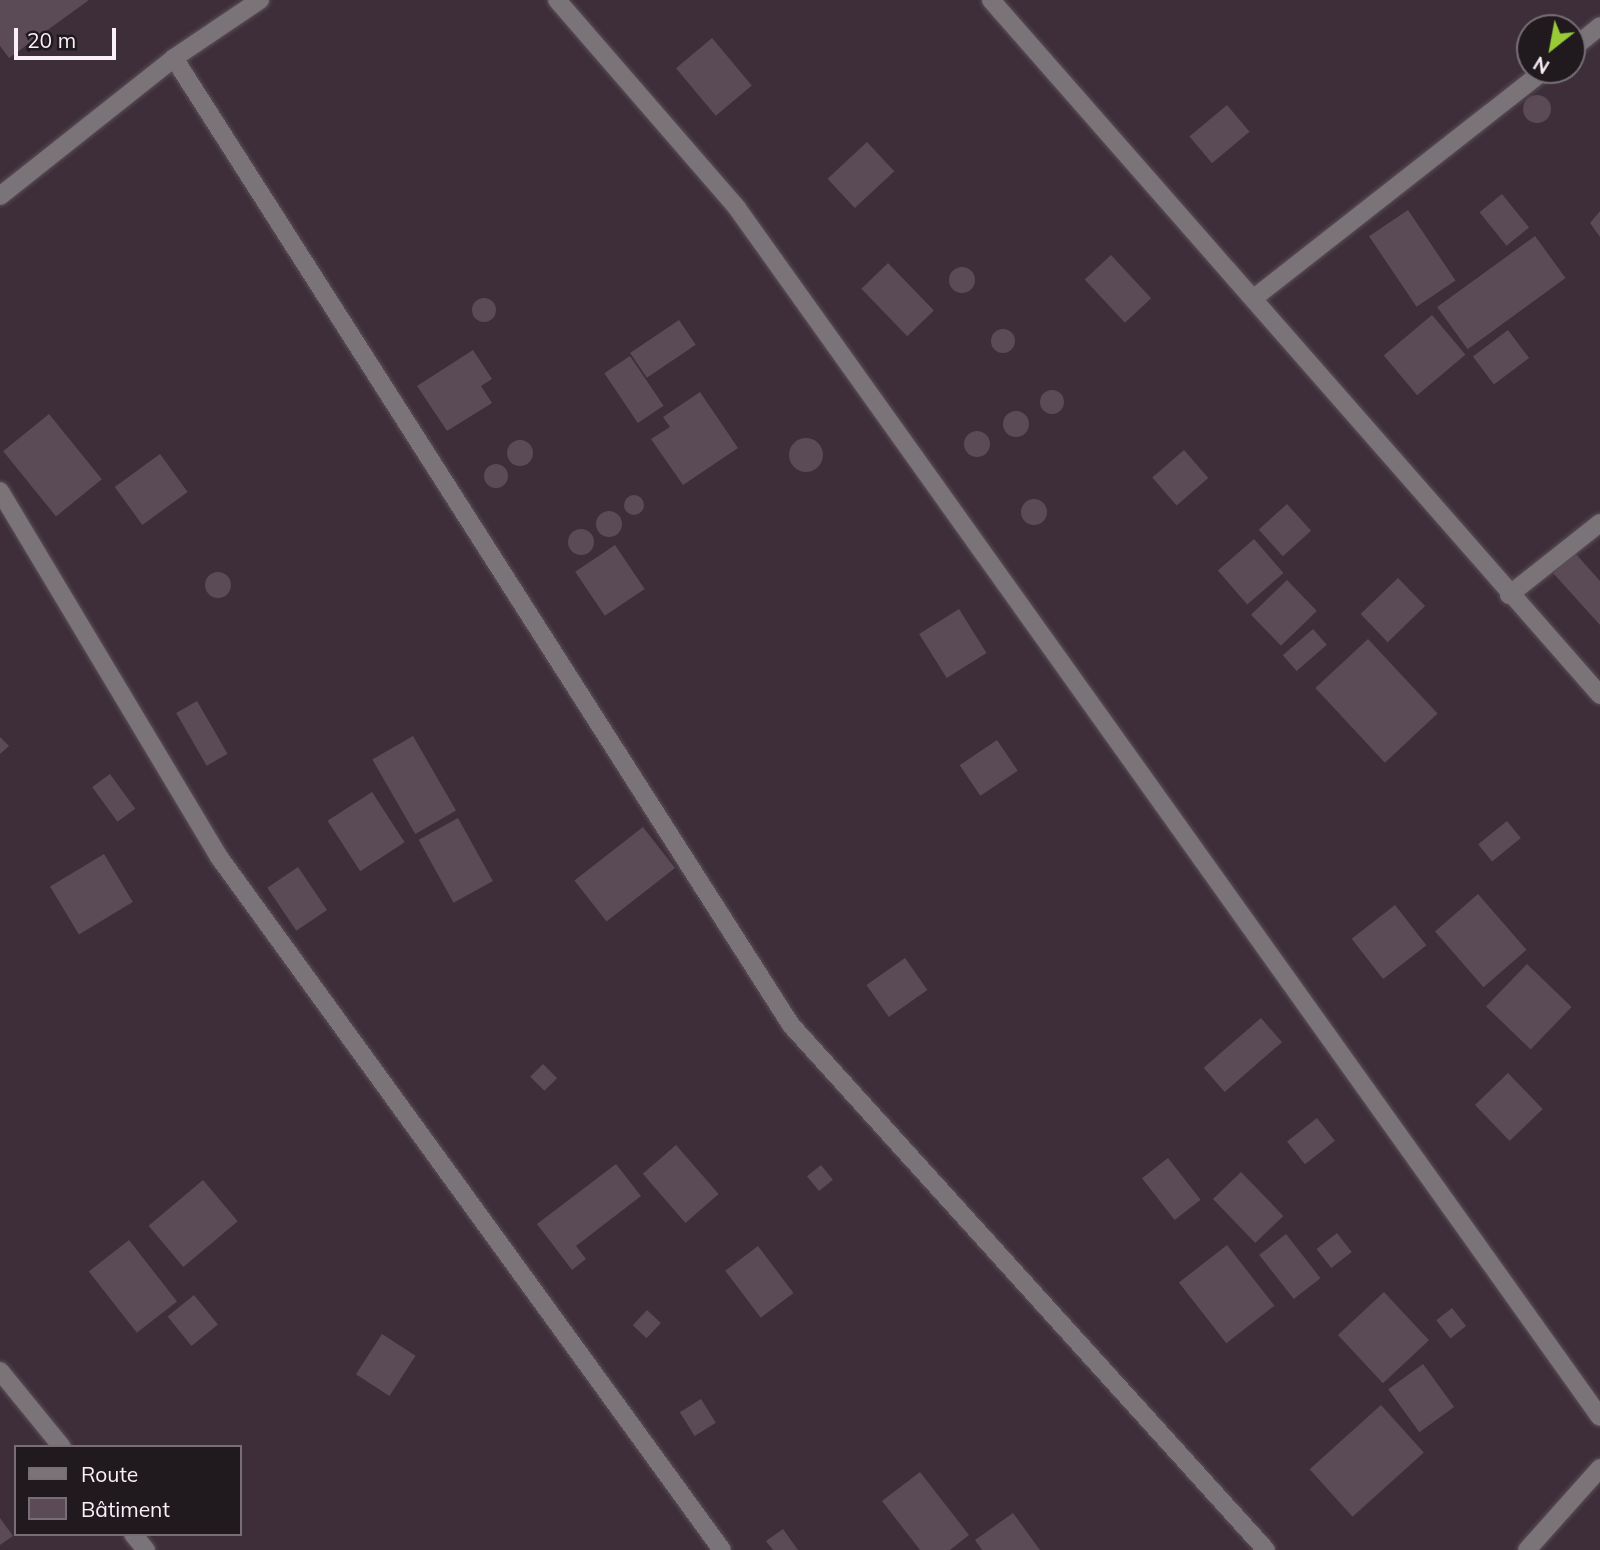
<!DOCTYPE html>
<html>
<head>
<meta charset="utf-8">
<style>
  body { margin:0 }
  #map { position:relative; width:1600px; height:1550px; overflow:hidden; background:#3d2e39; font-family:Mulish,sans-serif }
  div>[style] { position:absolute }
  .building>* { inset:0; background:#5b4b56; transform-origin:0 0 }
  .round { border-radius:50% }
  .roads { filter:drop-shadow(0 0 2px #5b4d57) drop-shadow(0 0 2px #5b4d57) }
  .street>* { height:18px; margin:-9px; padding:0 9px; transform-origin:9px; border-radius:9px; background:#7a7378 }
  span { translate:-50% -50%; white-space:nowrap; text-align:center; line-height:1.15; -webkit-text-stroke:6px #20191e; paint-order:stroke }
  .legend { position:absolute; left:14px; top:1445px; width:228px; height:91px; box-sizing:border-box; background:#20191e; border:2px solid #776f75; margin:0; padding:9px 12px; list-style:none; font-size:21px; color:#faf0f7 }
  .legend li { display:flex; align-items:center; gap:14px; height:35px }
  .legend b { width:35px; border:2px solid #776f75 }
  .north { position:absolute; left:1516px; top:14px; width:70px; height:70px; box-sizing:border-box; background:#20191e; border:2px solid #776f75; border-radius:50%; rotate:211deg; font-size:19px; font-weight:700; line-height:28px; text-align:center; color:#faf0f7 }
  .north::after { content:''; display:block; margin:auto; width:24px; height:32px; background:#99cb36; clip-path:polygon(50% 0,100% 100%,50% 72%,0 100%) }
  .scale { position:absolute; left:14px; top:28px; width:102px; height:32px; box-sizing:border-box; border:4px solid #faf0f7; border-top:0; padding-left:9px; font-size:21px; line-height:24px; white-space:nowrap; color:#faf0f7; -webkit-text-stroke:5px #20191e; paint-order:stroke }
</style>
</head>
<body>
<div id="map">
  <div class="building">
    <i style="clip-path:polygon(0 0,89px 0,9px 58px,0 46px)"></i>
    <i style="left:712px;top:38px;width:62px;height:47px;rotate:50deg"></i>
    <i class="round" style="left:1523px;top:95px;width:28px;height:28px"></i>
    <i style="left:1227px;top:105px;width:35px;height:49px;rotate:50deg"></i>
    <i style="left:867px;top:142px;width:40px;height:54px;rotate:47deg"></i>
    <i style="left:1502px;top:194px;width:43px;height:29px;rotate:51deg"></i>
    <i style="left:1408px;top:210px;width:85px;height:47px;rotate:56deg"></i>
    <i style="clip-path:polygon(1600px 211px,1600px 237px,1590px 223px)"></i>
    <i style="left:1535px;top:236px;width:52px;height:121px;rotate:54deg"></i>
    <i style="left:1111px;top:255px;width:59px;height:36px;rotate:47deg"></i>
    <i style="left:888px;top:263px;width:66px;height:37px;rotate:46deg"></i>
    <i class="round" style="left:949px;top:267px;width:26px;height:26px"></i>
    <i class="round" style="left:472px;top:298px;width:24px;height:24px"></i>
    <i style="left:1432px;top:315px;width:52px;height:63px;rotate:50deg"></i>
    <i style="left:679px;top:320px;width:30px;height:59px;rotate:56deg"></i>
    <i class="round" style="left:991px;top:329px;width:24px;height:24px"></i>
    <i style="left:1508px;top:330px;width:35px;height:44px;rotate:53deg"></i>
    <i style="clip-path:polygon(473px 350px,492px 379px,481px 386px,492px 403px,447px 431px,417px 386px)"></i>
    <i style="left:630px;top:356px;width:60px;height:31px;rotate:56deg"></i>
    <i class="round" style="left:1040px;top:390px;width:24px;height:24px"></i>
    <i style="clip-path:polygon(700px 392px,738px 448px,683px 485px,651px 439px,670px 427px,663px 417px)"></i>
    <i class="round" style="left:1003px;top:411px;width:26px;height:26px"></i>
    <i style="left:49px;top:414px;width:84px;height:59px;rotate:51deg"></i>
    <i class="round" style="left:964px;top:431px;width:26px;height:26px"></i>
    <i class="round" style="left:789px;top:438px;width:34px;height:34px"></i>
    <i class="round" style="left:507px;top:440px;width:26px;height:26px"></i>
    <i style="left:1184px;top:450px;width:37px;height:42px;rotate:49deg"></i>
    <i style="left:160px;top:454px;width:47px;height:56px;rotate:54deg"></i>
    <i class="round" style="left:484px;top:464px;width:24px;height:24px"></i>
    <i class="round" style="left:624px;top:495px;width:20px;height:20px"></i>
    <i class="round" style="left:1021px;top:499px;width:26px;height:26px"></i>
    <i style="left:1287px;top:504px;width:36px;height:38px;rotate:48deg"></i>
    <i class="round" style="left:596px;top:511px;width:26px;height:26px"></i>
    <i class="round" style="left:568px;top:529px;width:26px;height:26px"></i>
    <i style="left:1254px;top:539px;width:45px;height:48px;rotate:49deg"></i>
    <i style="left:615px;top:545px;width:53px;height:48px;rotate:56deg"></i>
    <i style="clip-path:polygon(1575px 553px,1600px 581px,1600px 625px,1553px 573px)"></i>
    <i class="round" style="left:205px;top:572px;width:26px;height:26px"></i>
    <i style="left:1398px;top:578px;width:39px;height:52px;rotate:46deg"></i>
    <i style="left:1287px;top:580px;width:43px;height:50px;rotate:46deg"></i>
    <i style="left:959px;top:609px;width:52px;height:47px;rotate:58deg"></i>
    <i style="left:1313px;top:629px;width:21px;height:40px;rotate:49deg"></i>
    <i style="left:1368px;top:639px;width:102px;height:72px;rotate:47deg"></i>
    <i style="left:197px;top:701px;width:61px;height:24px;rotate:60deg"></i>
    <i style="left:413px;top:736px;width:86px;height:47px;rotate:60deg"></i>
    <i style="clip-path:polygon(0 737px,9px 746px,0 754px)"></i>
    <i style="left:997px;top:740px;width:37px;height:45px;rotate:56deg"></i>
    <i style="left:110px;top:774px;width:43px;height:22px;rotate:54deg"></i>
    <i style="left:372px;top:792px;width:60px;height:53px;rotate:57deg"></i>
    <i style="left:458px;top:818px;width:72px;height:45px;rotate:61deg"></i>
    <i style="left:1507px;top:821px;width:22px;height:37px;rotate:51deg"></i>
    <i style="left:643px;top:827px;width:52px;height:87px;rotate:52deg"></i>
    <i style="left:104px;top:854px;width:56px;height:63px;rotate:59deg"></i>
    <i style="left:298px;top:867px;width:52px;height:37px;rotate:56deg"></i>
    <i style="left:1478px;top:894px;width:74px;height:57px;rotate:49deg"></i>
    <i style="left:1395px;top:905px;width:51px;height:55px;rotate:52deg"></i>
    <i style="left:905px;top:958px;width:39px;height:47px;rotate:55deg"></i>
    <i style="left:1527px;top:964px;width:62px;height:59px;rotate:44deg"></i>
    <i style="left:1261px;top:1018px;width:32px;height:76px;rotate:49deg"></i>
    <i style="left:543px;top:1064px;width:20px;height:18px;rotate:45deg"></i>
    <i style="left:1508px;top:1073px;width:50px;height:46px;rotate:46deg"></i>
    <i style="left:1317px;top:1118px;width:29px;height:38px;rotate:52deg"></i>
    <i style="left:676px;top:1145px;width:65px;height:44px;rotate:49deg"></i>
    <i style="left:1168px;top:1158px;width:53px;height:33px;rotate:52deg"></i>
    <i style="clip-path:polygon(616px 1164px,641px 1196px,576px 1246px,586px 1259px,572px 1270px,537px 1224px)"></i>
    <i style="left:821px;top:1165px;width:19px;height:18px;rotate:51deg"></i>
    <i style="left:1241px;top:1172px;width:61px;height:39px;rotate:46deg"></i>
    <i style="left:203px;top:1180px;width:54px;height:71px;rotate:50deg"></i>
    <i style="left:1337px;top:1233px;width:24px;height:26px;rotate:52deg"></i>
    <i style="left:1286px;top:1234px;width:56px;height:34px;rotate:52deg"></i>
    <i style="left:129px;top:1240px;width:78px;height:51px;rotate:52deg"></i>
    <i style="left:1227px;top:1245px;width:77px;height:61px;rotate:52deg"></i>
    <i style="left:758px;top:1246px;width:59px;height:41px;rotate:53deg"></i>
    <i style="left:1384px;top:1292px;width:66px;height:63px;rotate:47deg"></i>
    <i style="left:194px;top:1295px;width:38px;height:34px;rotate:51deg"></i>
    <i style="left:1452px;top:1308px;width:23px;height:20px;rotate:52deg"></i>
    <i style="left:647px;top:1310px;width:19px;height:21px;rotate:43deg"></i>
    <i style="left:382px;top:1334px;width:40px;height:48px;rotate:33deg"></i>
    <i style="left:1423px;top:1364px;width:53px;height:43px;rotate:54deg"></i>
    <i style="left:701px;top:1399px;width:28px;height:25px;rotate:58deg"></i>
    <i style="left:1381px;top:1405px;width:64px;height:96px;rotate:48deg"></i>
    <i style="clip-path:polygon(920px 1472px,969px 1535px,950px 1550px,920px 1550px,882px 1501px)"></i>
    <i style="clip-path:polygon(1013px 1513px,1040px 1550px,982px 1550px,975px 1540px)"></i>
    <i style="clip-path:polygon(0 1518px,13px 1536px,0 1545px)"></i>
    <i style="clip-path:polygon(783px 1529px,798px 1550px,773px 1550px,766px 1541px)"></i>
  </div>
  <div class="roads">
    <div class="street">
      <i style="left:557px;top:0;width:275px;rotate:49.1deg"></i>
      <i style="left:737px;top:208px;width:1485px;rotate:54.48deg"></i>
      <i style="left:991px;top:0;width:924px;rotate:48.77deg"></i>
      <i style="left:1572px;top:49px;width:36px;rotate:-39deg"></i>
      <i style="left:174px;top:58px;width:1147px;rotate:57.46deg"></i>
      <i style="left:791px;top:1025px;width:708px;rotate:47.86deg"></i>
      <i style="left:0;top:196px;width:222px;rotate:-38.4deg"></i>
      <i style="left:174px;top:58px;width:104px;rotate:-34deg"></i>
      <i style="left:1254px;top:298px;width:370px;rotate:-38.1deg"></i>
      <i style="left:0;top:491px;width:427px;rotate:59.1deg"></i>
      <i style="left:219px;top:857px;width:856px;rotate:54.03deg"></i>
      <i style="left:1509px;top:595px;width:116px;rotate:-38.4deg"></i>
      <i style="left:0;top:1371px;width:98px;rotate:50.8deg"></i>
      <i style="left:133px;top:1534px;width:21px;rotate:51deg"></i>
      <i style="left:1527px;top:1550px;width:110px;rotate:-48.3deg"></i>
    </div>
  </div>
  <ul class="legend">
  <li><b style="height:9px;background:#7a7378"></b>Route</li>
  <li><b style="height:19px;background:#5b4b56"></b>Bâtiment</li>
  </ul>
  <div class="north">N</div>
  <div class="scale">20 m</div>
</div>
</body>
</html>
